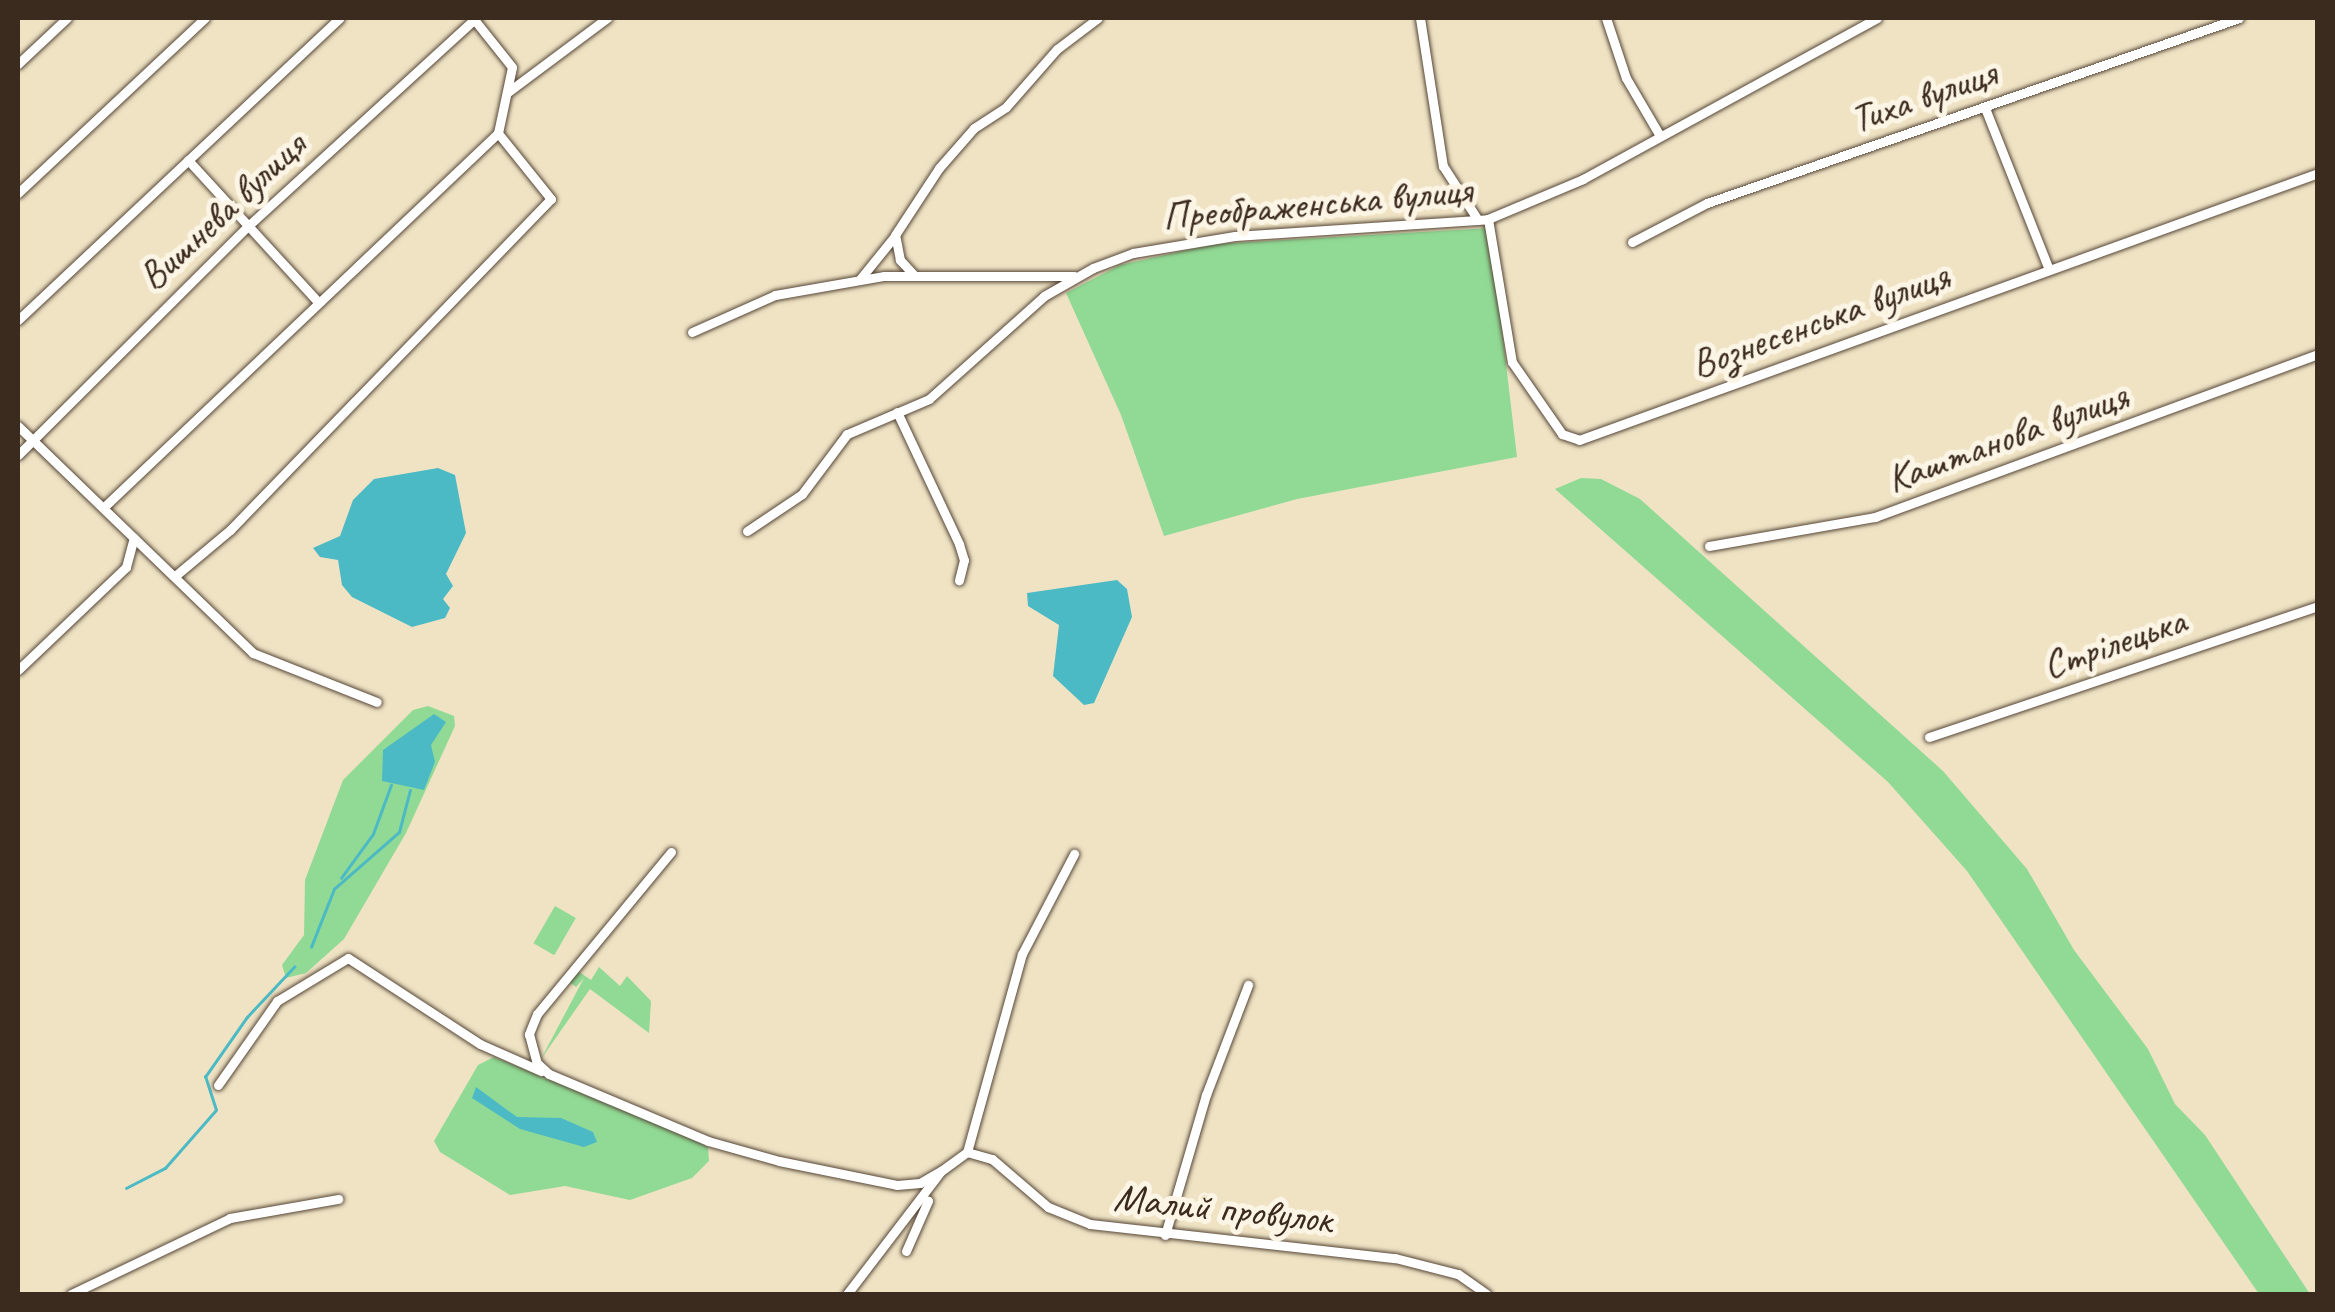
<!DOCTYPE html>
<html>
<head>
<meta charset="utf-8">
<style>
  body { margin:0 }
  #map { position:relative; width:2335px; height:1312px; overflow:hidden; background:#efe3c4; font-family:Caveat,sans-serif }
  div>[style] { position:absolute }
  .green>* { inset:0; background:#91da95; transform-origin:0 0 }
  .water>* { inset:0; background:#4cbac5 }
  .stream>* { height:2.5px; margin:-1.25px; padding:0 1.25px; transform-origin:1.25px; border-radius:1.25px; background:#4cbac5 }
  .roads { filter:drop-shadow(0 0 2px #564637) drop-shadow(0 0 2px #564637) }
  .street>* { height:9px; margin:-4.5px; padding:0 4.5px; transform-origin:4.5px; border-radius:4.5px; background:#fff }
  span { translate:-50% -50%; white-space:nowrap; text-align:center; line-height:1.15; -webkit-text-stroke:10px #fcf5e5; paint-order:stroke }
  .street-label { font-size:40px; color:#3b2a1e }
  .frame { position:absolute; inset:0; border:20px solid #3b2a1e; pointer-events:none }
</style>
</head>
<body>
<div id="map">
  <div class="green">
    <i style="clip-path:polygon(1490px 228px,1517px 457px,1297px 499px,1164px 536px,1121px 415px,1066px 293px,1120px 265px,1214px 244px)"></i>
    <i style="clip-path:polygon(1581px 478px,1601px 479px,1640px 499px,1943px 771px,2027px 869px,2074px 950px,2148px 1049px,2175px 1104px,2205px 1135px,2310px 1294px,2259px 1294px,1967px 871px,1888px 782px,1555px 489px)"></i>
    <i style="clip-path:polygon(428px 706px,454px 716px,455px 726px,406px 833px,344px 939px,306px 973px,286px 978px,282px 965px,304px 935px,305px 880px,343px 780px,413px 710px)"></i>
    <i style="left:555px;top:906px;width:24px;height:43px;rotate:30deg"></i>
    <i style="clip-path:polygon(599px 967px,620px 986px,627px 976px,651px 1001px,649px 1033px,590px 989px,541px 1059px,584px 978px,576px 987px,567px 980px,575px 969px,591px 980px)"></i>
    <i style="clip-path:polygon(494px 1057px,687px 1136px,708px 1147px,709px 1161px,692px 1178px,630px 1200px,565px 1186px,510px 1195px,440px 1152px,434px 1141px,478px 1065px)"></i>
  </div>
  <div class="water">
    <i style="clip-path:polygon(438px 468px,455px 475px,466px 533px,446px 574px,453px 586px,443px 599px,450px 608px,445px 618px,412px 627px,352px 597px,342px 585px,338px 560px,320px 557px,313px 548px,340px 536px,353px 500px,374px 479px)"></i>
    <i style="clip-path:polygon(1117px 580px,1127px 589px,1132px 617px,1094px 703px,1084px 705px,1053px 676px,1059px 625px,1028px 606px,1027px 593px)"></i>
    <i style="clip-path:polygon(434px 714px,446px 722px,431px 745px,435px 762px,424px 790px,382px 781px,383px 750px)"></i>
    <i style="clip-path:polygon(476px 1087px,517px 1117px,561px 1118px,593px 1132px,597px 1142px,584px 1147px,520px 1129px,472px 1098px)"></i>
  </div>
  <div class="stream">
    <i style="left:341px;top:878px;width:54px;rotate:-54deg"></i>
    <i style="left:373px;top:834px;width:52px;rotate:-69.8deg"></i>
    <i style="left:311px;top:947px;width:62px;rotate:-68.4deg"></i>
    <i style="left:334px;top:889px;width:86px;rotate:-41.2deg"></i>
    <i style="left:399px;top:832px;width:43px;rotate:-75.3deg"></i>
    <i style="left:126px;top:1188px;width:44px;rotate:-27.1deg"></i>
    <i style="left:165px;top:1168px;width:77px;rotate:-48.7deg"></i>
    <i style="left:216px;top:1110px;width:35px;rotate:-108deg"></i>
    <i style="left:205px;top:1077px;width:73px;rotate:-55deg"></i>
    <i style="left:247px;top:1017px;width:69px;rotate:-46.8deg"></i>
  </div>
  <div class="roads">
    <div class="street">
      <i style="left:1420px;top:18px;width:150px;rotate:81.2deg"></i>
      <i style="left:1443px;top:166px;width:64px;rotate:57.1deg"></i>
      <i style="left:1606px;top:18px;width:63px;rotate:71.6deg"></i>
      <i style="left:1626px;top:78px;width:67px;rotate:59.6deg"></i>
      <i style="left:18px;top:64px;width:67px;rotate:-43.2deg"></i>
      <i style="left:508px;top:92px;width:124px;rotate:-36.8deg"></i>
      <i style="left:1985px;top:108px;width:174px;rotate:68.4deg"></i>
      <i style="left:188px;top:160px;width:193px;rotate:47.5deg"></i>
      <i style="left:18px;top:193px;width:256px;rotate:-43.1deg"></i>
      <i style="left:1488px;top:219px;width:145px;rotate:80.5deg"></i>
      <i style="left:1512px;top:362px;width:88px;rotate:55.2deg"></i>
      <i style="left:1562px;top:434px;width:18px;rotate:19deg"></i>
      <i style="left:1579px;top:440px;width:786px;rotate:-19.86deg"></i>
      <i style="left:1632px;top:242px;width:85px;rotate:-27.5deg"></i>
      <i style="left:1707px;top:203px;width:563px;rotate:-19.17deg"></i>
      <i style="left:914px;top:275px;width:21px;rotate:-133deg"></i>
      <i style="left:900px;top:260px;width:25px;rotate:-101deg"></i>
      <i style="left:895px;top:235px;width:80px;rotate:-56.7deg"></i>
      <i style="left:939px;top:168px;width:53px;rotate:-48.8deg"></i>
      <i style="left:974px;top:128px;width:38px;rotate:-33deg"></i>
      <i style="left:1006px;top:107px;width:77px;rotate:-48.7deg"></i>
      <i style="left:1057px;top:49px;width:51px;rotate:-37.1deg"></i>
      <i style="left:860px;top:279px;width:54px;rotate:-51deg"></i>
      <i style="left:18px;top:320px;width:441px;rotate:-43.2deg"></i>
      <i style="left:692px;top:332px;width:91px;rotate:-24deg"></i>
      <i style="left:775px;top:295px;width:111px;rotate:-9.9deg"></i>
      <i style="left:884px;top:276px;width:190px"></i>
      <i style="left:897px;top:412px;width:146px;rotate:64.8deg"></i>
      <i style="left:959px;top:544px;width:17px;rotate:73deg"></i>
      <i style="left:964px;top:560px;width:21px;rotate:104deg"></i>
      <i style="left:18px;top:426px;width:327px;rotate:44deg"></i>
      <i style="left:253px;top:653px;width:133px;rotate:21.6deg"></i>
      <i style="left:18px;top:455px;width:325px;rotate:-44.9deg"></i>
      <i style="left:248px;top:226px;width:309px;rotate:-42.4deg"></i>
      <i style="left:104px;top:507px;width:543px;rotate:-43.51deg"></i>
      <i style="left:747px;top:531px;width:66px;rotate:-33.9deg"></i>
      <i style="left:802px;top:494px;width:75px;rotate:-53.1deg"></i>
      <i style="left:847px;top:434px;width:89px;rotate:-23.1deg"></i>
      <i style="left:929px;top:399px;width:154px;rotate:-41.8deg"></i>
      <i style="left:1044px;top:296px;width:56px;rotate:-29.7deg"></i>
      <i style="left:1093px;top:268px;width:43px;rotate:-20.6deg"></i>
      <i style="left:1133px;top:253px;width:103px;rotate:-9.5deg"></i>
      <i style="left:1235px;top:236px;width:254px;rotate:-3.8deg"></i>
      <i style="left:1488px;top:219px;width:103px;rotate:-22.8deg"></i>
      <i style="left:1583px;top:179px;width:335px;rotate:-28.7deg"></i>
      <i style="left:1709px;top:546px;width:169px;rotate:-9.9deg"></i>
      <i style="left:1875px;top:517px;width:472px;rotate:-20.2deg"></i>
      <i style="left:175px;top:576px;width:72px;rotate:-39.9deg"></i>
      <i style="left:230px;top:530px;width:461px;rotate:-45.9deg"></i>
      <i style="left:551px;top:199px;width:85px;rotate:-128.8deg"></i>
      <i style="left:498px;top:133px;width:67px;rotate:-78deg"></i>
      <i style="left:512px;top:67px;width:63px;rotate:-128.5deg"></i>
      <i style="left:18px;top:670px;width:149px;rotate:-43.6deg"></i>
      <i style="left:126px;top:567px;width:30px;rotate:-75deg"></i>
      <i style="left:1929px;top:737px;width:410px;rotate:-18.6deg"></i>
      <i style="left:671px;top:852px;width:210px;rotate:129.6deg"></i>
      <i style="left:537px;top:1014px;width:22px;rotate:112deg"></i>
      <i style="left:529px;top:1034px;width:30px;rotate:75deg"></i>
      <i style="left:537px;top:1063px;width:16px;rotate:43deg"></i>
      <i style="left:549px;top:1074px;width:173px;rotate:22.8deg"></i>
      <i style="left:708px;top:1141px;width:74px;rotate:15.7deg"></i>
      <i style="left:779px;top:1161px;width:120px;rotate:11.5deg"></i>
      <i style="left:897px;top:1185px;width:23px;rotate:-5deg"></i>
      <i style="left:920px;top:1183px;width:24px;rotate:-30deg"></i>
      <i style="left:218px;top:1085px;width:103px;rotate:-54.9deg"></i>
      <i style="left:277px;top:1001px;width:83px;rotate:-31.2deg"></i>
      <i style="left:348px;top:958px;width:158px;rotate:33.1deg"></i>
      <i style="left:480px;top:1044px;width:67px;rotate:23.9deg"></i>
      <i style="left:967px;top:1152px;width:26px;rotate:16deg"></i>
      <i style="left:992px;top:1159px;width:74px;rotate:40.6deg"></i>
      <i style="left:1048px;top:1207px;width:45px;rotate:22deg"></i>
      <i style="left:1090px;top:1224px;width:307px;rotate:6.4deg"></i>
      <i style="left:1395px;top:1258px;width:65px;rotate:14.3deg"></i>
      <i style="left:1458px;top:1274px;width:35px;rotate:35deg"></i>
      <i style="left:1165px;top:1235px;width:146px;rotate:-73.7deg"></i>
      <i style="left:1206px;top:1095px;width:118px;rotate:-69.1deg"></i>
      <i style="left:906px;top:1251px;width:55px;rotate:-66.3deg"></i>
      <i style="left:71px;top:1294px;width:176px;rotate:-25.5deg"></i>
      <i style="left:230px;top:1218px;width:110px;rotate:-10deg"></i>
      <i style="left:847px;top:1294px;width:155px;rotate:-52.6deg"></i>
      <i style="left:941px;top:1171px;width:32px;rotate:-36deg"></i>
      <i style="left:967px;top:1152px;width:205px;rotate:-74.5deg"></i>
      <i style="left:1022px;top:954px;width:113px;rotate:-62.5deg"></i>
    </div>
  </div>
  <div class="street-label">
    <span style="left:1923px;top:96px;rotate:-19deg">Тиха вулиця</span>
    <span style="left:1317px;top:203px;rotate:-5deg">Преображенська вулиця</span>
    <span style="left:222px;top:211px;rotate:-43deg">Вишнева вулиця</span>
    <span style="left:1820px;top:320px;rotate:-20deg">Вознесенська вулиця</span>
    <span style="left:2007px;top:437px;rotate:-20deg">Каштанова вулиця</span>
    <span style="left:2114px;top:643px;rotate:-19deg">Стрілецька</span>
    <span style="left:1223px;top:1208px;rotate:6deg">Малий провулок</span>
  </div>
  <div class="frame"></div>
</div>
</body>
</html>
